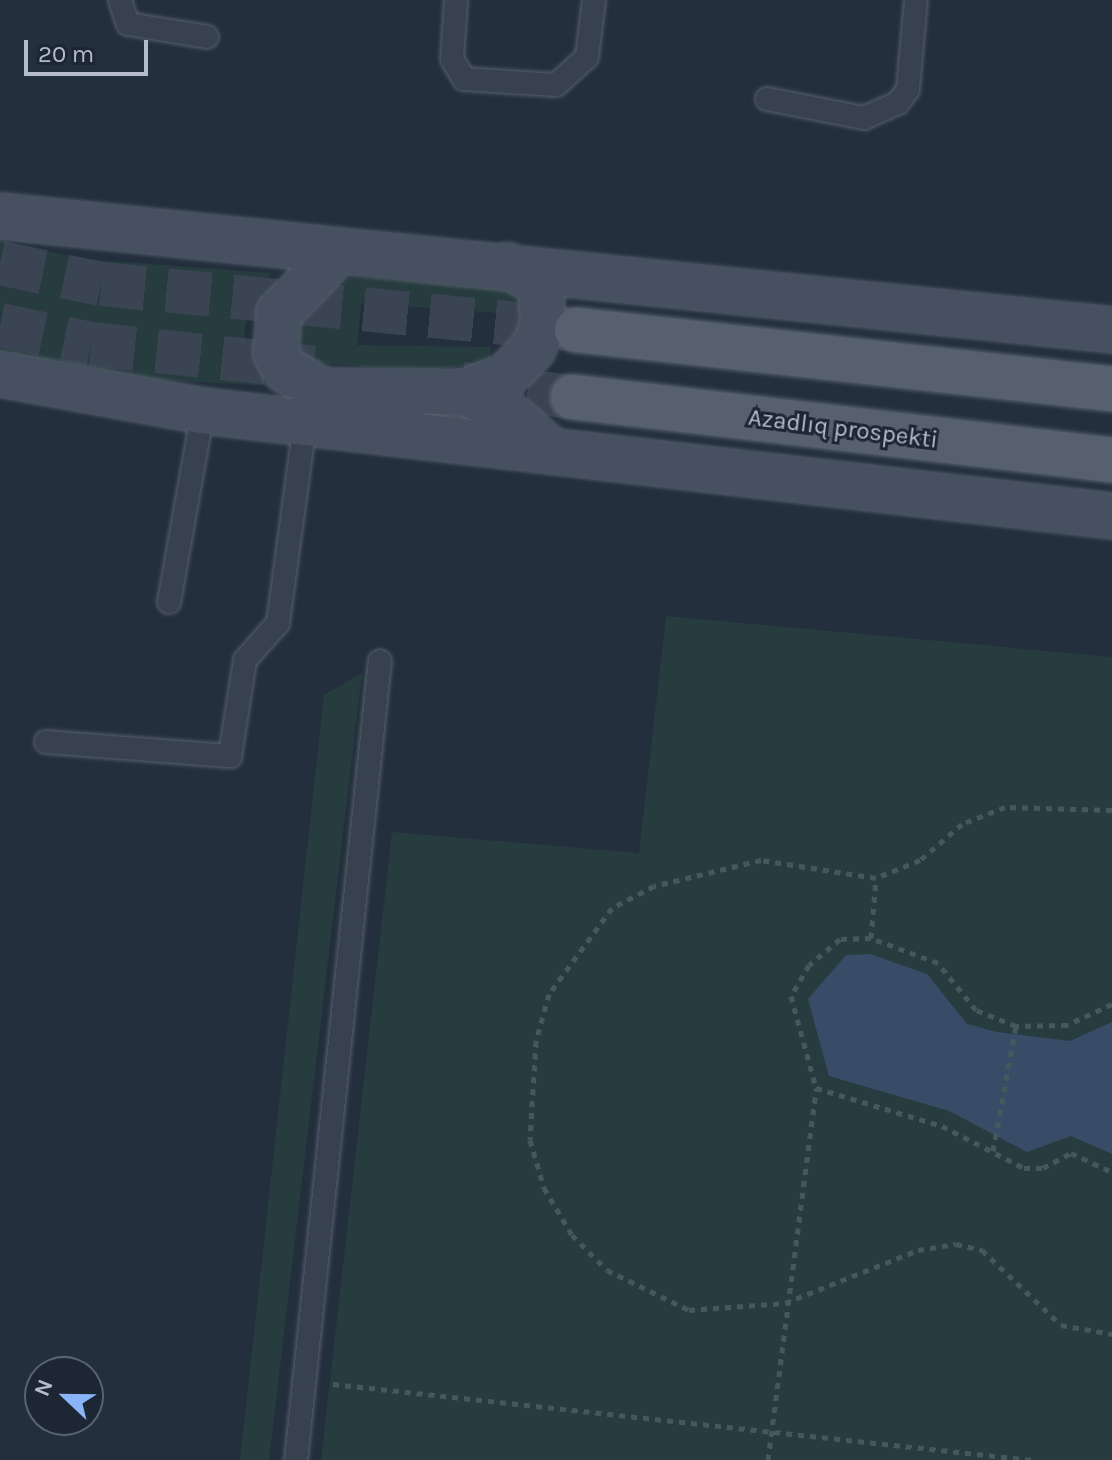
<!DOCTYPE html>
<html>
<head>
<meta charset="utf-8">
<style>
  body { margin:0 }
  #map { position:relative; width:1112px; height:1460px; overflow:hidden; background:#242f3e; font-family:Karla,sans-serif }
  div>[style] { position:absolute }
  .green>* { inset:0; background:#263c3f }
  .water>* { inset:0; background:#394c67 }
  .primary-tunnel>* { height:44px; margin-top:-22px; transform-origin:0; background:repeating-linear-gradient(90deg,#3a4453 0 44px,transparent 0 66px) }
  .path>* { height:5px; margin-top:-2.5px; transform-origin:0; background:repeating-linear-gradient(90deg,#44595c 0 6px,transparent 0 12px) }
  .roads { filter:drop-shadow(0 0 2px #565f6c) drop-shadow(0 0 2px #565f6c) }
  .lane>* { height:22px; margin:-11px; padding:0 11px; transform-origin:11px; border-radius:11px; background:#38414e }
  .secondary>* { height:44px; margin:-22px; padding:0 22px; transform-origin:22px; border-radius:22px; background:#465061 }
  .primary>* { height:44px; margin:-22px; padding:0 22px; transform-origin:22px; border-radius:22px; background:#56606e }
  span { translate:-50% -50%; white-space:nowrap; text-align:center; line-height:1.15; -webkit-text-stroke:6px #1d2633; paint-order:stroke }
  .street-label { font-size:24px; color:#b4bcc9 }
  .north { position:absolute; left:24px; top:1356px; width:80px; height:80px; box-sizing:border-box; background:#1d2633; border:2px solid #59626f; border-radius:50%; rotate:292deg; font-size:22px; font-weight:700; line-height:32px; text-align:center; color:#b4bcc9 }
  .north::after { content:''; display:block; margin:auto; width:28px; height:36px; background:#8ab4f8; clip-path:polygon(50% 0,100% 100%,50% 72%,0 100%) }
  .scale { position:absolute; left:24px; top:40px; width:124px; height:36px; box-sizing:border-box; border:4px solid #b4bcc9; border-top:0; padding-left:10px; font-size:24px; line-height:28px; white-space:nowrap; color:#b4bcc9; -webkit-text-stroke:6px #1d2633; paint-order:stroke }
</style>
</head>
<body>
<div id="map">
  <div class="green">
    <i style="clip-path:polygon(0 240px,82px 259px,272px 273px,252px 298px,244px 330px,249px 361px,268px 386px,142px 379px,0 354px)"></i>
    <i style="clip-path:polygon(360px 277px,529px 290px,527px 315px,361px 303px,357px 345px,491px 347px,489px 364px,413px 371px,314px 362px,301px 354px,296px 311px,331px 278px)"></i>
    <i style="clip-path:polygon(666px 616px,1112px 657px,1112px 1460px,321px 1460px,392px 832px,639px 853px)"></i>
    <i style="clip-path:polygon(362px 673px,269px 1460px,240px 1460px,324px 695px)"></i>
  </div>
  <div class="water">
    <i style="clip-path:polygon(870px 954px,927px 974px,967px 1024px,997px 1032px,1070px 1041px,1112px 1022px,1112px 1154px,1071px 1136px,1027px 1152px,949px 1111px,829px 1076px,808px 999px,846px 955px)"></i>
  </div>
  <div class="primary-tunnel">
    <i style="left:0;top:263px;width:103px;rotate:11.7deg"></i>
    <i style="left:101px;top:284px;width:478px;rotate:5.5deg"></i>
    <i style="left:0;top:325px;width:93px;rotate:11.8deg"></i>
    <i style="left:91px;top:344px;width:224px;rotate:6.1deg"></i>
    <i style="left:462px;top:384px;width:112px;rotate:6.7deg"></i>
  </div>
  <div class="path">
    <i style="left:1112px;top:810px;width:107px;rotate:-178.4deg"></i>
    <i style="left:1005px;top:807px;width:46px;rotate:158.4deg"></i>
    <i style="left:962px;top:824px;width:55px;rotate:139.4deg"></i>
    <i style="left:920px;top:860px;width:48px;rotate:157.8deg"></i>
    <i style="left:876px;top:878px;width:116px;rotate:-171.1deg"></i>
    <i style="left:761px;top:860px;width:110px;rotate:166.3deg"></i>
    <i style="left:654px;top:886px;width:47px;rotate:152.4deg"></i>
    <i style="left:612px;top:908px;width:107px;rotate:126.2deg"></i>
    <i style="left:549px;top:994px;width:49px;rotate:105.5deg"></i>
    <i style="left:536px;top:1041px;width:99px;rotate:93.5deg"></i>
    <i style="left:530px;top:1140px;width:50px;rotate:73.7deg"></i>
    <i style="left:544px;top:1188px;width:55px;rotate:59.2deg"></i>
    <i style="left:572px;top:1235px;width:49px;rotate:45deg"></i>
    <i style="left:607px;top:1270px;width:91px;rotate:26deg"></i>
    <i style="left:689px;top:1310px;width:96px;rotate:-4.2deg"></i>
    <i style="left:785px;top:1303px;width:143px;rotate:-21.7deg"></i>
    <i style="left:918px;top:1250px;width:38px;rotate:-9deg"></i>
    <i style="left:956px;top:1244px;width:27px;rotate:13deg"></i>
    <i style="left:982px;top:1250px;width:109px;rotate:43.5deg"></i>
    <i style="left:1061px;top:1325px;width:52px;rotate:10deg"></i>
    <i style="left:871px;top:938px;width:60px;rotate:-85.2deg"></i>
    <i style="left:1112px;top:1004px;width:50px;rotate:155deg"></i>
    <i style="left:1067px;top:1025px;width:51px;rotate:178.9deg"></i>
    <i style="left:1016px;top:1026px;width:43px;rotate:-158.2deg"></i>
    <i style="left:976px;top:1010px;width:60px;rotate:-129deg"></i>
    <i style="left:938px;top:963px;width:72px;rotate:-159.5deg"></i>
    <i style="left:871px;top:938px;width:31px;rotate:178deg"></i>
    <i style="left:840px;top:939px;width:40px;rotate:140deg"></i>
    <i style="left:809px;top:965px;width:36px;rotate:120deg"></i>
    <i style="left:791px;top:996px;width:95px;rotate:74.8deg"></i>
    <i style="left:816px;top:1088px;width:132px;rotate:16.8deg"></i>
    <i style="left:942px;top:1126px;width:92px;rotate:27.1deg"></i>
    <i style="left:1024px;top:1168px;width:19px"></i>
    <i style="left:1043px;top:1168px;width:32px;rotate:-28deg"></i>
    <i style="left:1071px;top:1153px;width:45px;rotate:24.9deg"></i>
    <i style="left:993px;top:1151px;width:127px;rotate:-79.6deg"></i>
    <i style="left:333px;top:1384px;width:703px;rotate:6.21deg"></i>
    <i style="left:768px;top:1460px;width:375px;rotate:-82.6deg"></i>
  </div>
  <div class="roads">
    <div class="lane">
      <i style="left:120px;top:0;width:25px;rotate:72deg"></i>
      <i style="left:128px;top:24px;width:80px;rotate:9.3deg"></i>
      <i style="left:456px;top:0;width:59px;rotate:93.9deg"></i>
      <i style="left:452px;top:59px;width:23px;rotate:59deg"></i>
      <i style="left:464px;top:79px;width:92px;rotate:3.7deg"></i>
      <i style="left:556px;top:85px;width:42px;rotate:-42.1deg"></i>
      <i style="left:587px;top:57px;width:57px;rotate:-83deg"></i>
      <i style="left:767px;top:99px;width:99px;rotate:11.1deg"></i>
      <i style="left:864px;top:118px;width:37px;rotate:-24deg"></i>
      <i style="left:898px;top:103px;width:17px;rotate:-54deg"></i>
      <i style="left:908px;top:89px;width:89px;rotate:-84.9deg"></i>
      <i style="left:169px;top:602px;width:194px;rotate:-79.9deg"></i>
      <i style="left:46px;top:742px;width:185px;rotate:4.4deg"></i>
      <i style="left:230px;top:756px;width:97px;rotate:-81.1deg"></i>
      <i style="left:245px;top:660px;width:50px;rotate:-48.3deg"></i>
      <i style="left:278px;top:623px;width:203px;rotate:-82.3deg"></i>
      <i style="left:296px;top:1460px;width:803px;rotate:-84deg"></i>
    </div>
    <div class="secondary">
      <i style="left:0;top:216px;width:1118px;rotate:5.85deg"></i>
      <i style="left:338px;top:252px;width:85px;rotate:134deg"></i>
      <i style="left:279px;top:313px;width:40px;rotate:94.3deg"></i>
      <i style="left:276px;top:353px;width:19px;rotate:62deg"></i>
      <i style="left:285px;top:370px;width:45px;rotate:27.7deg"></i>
      <i style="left:325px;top:391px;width:140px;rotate:0.4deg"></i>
      <i style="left:465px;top:392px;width:49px;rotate:26.6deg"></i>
      <i style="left:509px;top:414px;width:53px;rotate:41.2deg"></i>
      <i style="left:0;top:374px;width:206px;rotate:10.3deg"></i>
      <i style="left:203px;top:411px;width:915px;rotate:6.59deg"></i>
      <i style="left:465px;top:392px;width:44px;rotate:-21.3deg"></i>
      <i style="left:506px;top:376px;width:38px;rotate:-45deg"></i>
      <i style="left:533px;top:349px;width:25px;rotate:-67deg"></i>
      <i style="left:543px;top:326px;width:41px;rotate:-92.8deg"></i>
      <i style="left:541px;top:285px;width:39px;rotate:-150deg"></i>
    </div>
    <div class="primary">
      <i style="left:577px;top:330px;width:538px;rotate:6.29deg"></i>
      <i style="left:573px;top:397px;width:543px;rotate:6.67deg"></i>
    </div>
  </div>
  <div class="street-label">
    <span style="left:843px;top:429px;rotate:7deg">Azadlıq prospekti</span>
  </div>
  <div class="north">N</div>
  <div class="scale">20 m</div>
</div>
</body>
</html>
